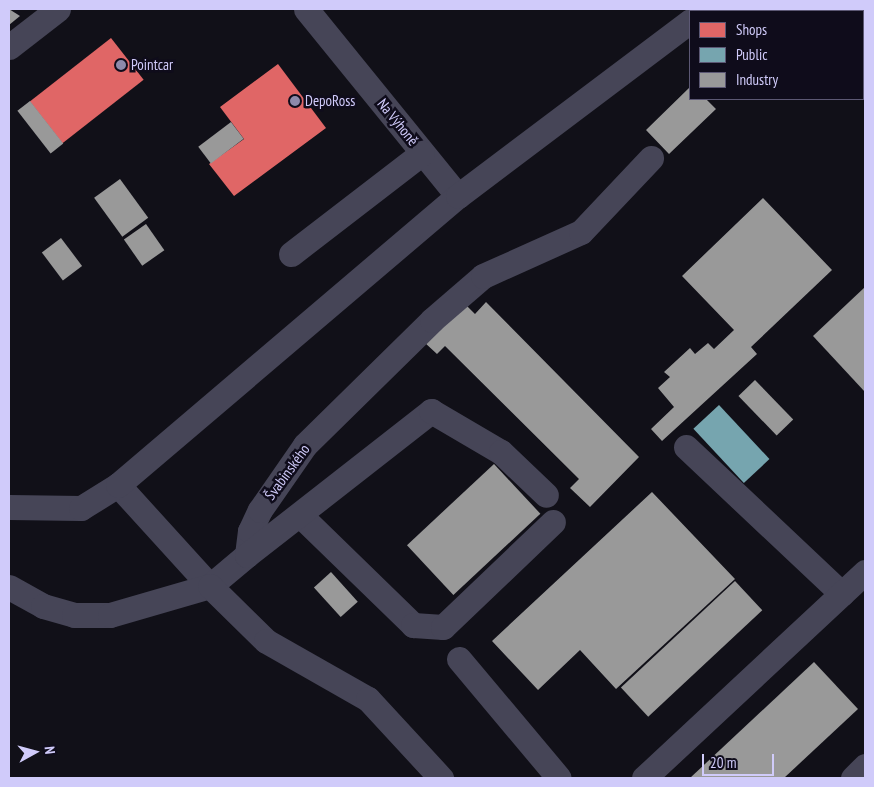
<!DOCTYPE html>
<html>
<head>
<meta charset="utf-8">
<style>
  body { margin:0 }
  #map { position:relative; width:874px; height:787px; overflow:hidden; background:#111018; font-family:"PT Sans Narrow",sans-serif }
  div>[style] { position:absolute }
  .shops>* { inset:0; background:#e06666; transform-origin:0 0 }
  .public>* { inset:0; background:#76a5af; transform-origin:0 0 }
  .industry>* { inset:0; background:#999; transform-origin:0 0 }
  .minor>* { height:25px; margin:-12.5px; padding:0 12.5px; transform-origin:12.5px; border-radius:12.5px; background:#464557 }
  .dots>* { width:14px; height:14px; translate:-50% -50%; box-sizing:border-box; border:2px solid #0f0c1b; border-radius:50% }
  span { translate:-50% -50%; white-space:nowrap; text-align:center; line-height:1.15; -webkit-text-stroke:5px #0f0c1b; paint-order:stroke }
  .poi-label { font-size:15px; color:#d0cbfa }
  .left { translate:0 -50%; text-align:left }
  .street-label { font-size:15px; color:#d0cbfa }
  .frame { position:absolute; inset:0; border:10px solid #d0cbfa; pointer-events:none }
  .legend { position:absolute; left:689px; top:10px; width:175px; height:90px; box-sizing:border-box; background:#0f0c1b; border:1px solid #5c5874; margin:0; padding:6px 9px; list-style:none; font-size:15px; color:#d0cbfa }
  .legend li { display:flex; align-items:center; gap:10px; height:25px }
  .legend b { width:25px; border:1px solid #5c5874 }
  .north { position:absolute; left:10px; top:727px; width:50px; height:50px; -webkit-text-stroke:4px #0f0c1b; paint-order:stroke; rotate:83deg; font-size:14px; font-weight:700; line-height:20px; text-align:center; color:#d0cbfa }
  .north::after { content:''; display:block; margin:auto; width:18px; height:22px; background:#d0cbfa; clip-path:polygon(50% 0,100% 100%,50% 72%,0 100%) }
  .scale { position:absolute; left:702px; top:754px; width:72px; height:22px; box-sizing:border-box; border:2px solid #d0cbfa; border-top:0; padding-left:6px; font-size:15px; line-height:18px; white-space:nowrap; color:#d0cbfa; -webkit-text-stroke:4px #0f0c1b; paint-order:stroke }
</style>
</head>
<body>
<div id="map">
  <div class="shops">
    <i style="left:111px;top:38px;width:53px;height:103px;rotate:52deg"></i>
    <i style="clip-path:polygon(278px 64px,326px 128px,234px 196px,209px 164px,244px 139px,220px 107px)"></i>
  </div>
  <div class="public">
    <i style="left:719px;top:405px;width:74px;height:35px;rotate:47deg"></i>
  </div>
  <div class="industry">
    <i style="clip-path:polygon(9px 9px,20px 16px,9px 25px)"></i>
    <i style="clip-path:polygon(690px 87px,690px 99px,706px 99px,716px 109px,669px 154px,646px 130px)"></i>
    <i style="left:30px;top:101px;width:54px;height:16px;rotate:52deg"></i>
    <i style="left:231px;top:122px;width:21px;height:41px;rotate:53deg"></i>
    <i style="left:120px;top:179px;width:48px;height:32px;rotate:54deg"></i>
    <i style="clip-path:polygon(763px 198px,832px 270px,751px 347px,757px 354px,662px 441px,651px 429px,674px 407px,658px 388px,670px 377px,664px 372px,690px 348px,695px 354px,708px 343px,714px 349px,734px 330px,682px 276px)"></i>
    <i style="left:146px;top:224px;width:32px;height:27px;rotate:55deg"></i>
    <i style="left:61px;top:238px;width:35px;height:24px;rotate:53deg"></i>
    <i style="clip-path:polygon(865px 287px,865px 392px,813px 336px)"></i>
    <i style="clip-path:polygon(463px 302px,475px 314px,486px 302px,639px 457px,590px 507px,570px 488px,579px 479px,445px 346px,437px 354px,424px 342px)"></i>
    <i style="left:755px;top:380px;width:55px;height:23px;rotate:46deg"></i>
    <i style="left:494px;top:464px;width:68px;height:119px;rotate:47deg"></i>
    <i style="clip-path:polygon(652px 492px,735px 579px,616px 689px,580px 650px,538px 690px,492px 641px)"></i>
    <i style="left:331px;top:572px;width:40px;height:23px;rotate:48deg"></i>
    <i style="left:735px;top:581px;width:40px;height:156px;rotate:47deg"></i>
    <i style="clip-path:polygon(814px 662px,858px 709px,784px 778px,690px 778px)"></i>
  </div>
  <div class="minor">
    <i style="left:306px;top:9px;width:241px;rotate:50.9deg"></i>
    <i style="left:9px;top:47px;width:62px;rotate:-37.8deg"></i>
    <i style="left:291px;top:254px;width:165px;rotate:-37.6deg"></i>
    <i style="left:686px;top:447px;width:214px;rotate:43.3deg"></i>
    <i style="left:118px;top:485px;width:137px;rotate:47.7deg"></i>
    <i style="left:210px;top:586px;width:48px;rotate:-40deg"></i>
    <i style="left:247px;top:555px;width:24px;rotate:-83deg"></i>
    <i style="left:250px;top:531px;width:23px;rotate:-65deg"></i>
    <i style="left:260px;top:510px;width:79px;rotate:-55.3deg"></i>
    <i style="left:305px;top:445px;width:178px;rotate:-44.5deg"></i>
    <i style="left:432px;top:320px;width:67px;rotate:-40.8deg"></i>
    <i style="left:483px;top:276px;width:107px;rotate:-24.2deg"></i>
    <i style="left:581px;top:232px;width:102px;rotate:-46.6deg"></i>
    <i style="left:9px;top:507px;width:72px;rotate:0.8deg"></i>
    <i style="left:81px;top:508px;width:44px;rotate:-31.9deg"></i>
    <i style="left:118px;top:485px;width:446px;rotate:-40.4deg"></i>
    <i style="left:458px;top:196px;width:291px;rotate:-37deg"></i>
    <i style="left:300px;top:515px;width:158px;rotate:44.2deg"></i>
    <i style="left:413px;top:625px;width:30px;rotate:4deg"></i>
    <i style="left:443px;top:627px;width:152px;rotate:-43.7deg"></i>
    <i style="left:247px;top:555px;width:234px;rotate:-38deg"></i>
    <i style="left:431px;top:411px;width:81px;rotate:30.4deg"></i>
    <i style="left:501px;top:452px;width:62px;rotate:43.7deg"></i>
    <i style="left:9px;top:587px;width:39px;rotate:29deg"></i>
    <i style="left:43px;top:606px;width:32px;rotate:16deg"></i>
    <i style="left:74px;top:615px;width:36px"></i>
    <i style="left:110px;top:615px;width:104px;rotate:-16.2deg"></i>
    <i style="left:210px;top:586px;width:78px;rotate:44.5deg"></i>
    <i style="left:266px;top:641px;width:117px;rotate:29.6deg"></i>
    <i style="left:368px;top:699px;width:108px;rotate:47.3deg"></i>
    <i style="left:459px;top:659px;width:155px;rotate:50deg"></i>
    <i style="left:644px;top:778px;width:302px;rotate:-43deg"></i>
    <i style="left:853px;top:778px;width:17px;rotate:-45deg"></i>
  </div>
  <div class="dots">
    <i style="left:121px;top:65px;background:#8d8aab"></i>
    <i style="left:295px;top:101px;background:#8d8aab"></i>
  </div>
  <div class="poi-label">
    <span class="left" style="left:131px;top:65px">Pointcar</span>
    <span class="left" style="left:305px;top:101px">DepoRoss</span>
  </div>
  <div class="street-label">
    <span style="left:398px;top:122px;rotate:51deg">Na Výhoně</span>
    <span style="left:287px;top:472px;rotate:-54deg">Švabinského</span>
  </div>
  <div class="frame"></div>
  <ul class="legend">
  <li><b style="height:14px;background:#e06666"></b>Shops</li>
  <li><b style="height:14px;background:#76a5af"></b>Public</li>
  <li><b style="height:14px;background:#999"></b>Industry</li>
  </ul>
  <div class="north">N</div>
  <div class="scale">20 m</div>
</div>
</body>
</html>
